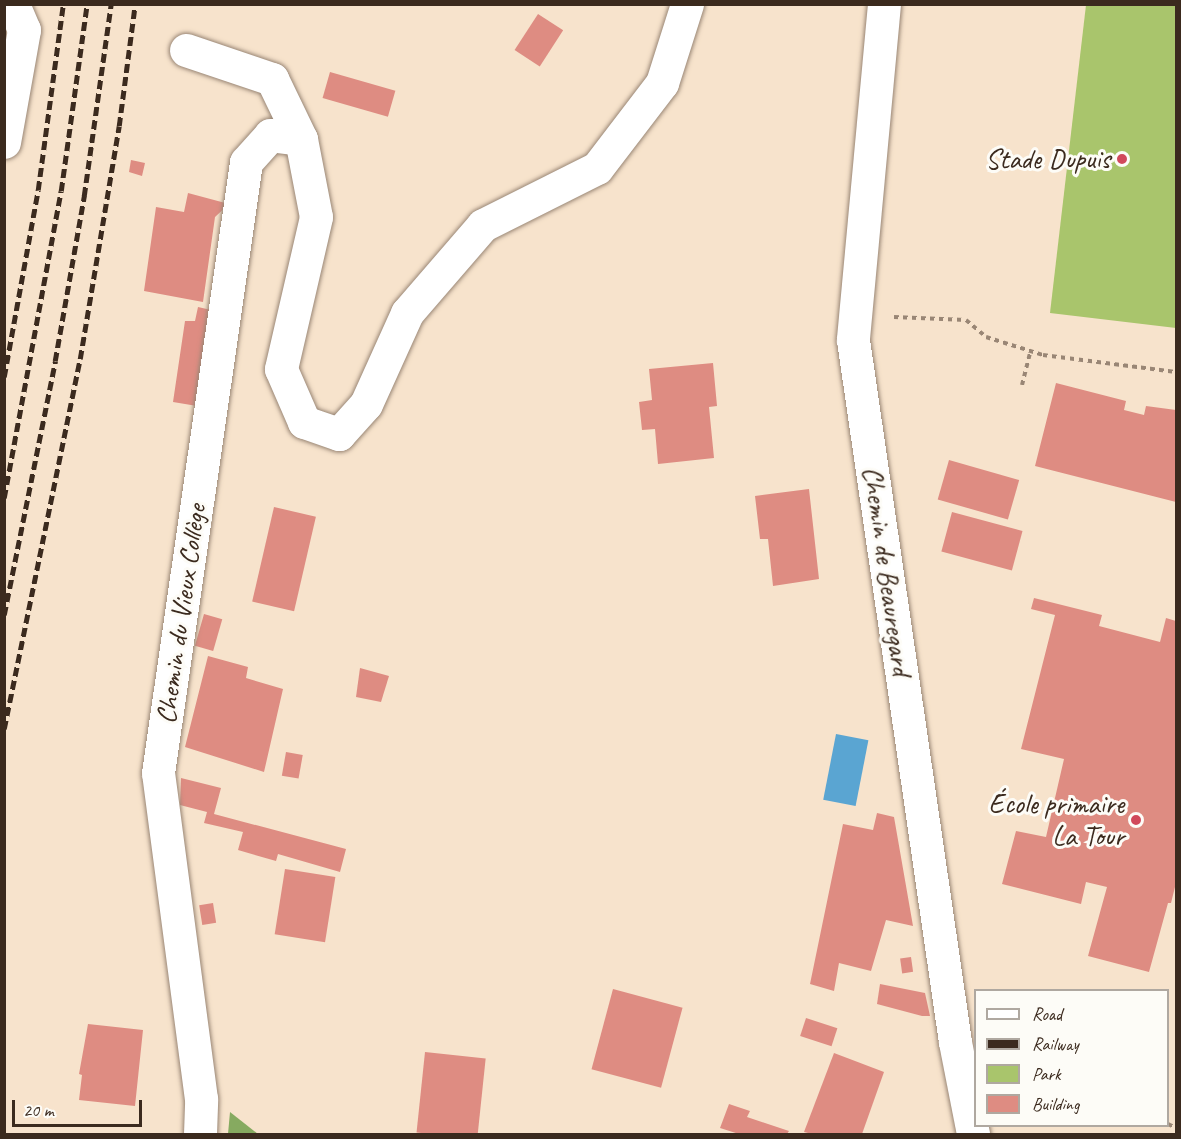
<!DOCTYPE html>
<html>
<head>
<meta charset="utf-8">
<style>
  body { margin:0 }
  #map { position:relative; width:1181px; height:1139px; overflow:hidden; background:#f7e3cc; font-family:Caveat,sans-serif }
  div>[style] { position:absolute }
  .green>* { inset:0; background:#a9c56c }
  .forest>* { inset:0; background:#86aa60 }
  .water>* { inset:0; background:#5aa5d2; transform-origin:0 0 }
  .building>* { inset:0; background:#de8c82; transform-origin:0 0 }
  .path>* { height:4px; margin-top:-2px; transform-origin:0; background:repeating-linear-gradient(90deg,#998675 0 4.5px,transparent 0 9px) }
  .roads { filter:drop-shadow(0 0 2px #998675) drop-shadow(0 0 2px #998675) }
  .minor>* { height:33px; margin:-16.5px; padding:0 16.5px; transform-origin:16.5px; border-radius:16.5px; background:#fff }
  .rail>* { height:4.5px; margin-top:-2.25px; transform-origin:0; background:repeating-linear-gradient(90deg,#3b2a1e 0 9px,transparent 0 13.5px) }
  .dots>* { width:16px; height:16px; translate:-50% -50%; box-sizing:border-box; border:3px solid #fdfcf7; border-radius:50% }
  span { translate:-50% -50%; white-space:nowrap; text-align:center; line-height:1.15; -webkit-text-stroke:6px #fdfcf7; paint-order:stroke }
  .poi-label { font-size:28px; color:#3b2a1e }
  .right { translate:-100% -50%; text-align:right }
  .street-label { font-size:28px; color:#3b2a1e }
  .frame { position:absolute; inset:0; border:6px solid #3b2a1e; pointer-events:none }
  .legend { position:absolute; left:974px; top:989px; width:195px; height:138px; box-sizing:border-box; background:#fdfcf7; border:2px solid #afa8a0; margin:0; padding:8px 10px; list-style:none; font-size:18px; color:#3b2a1e }
  .legend li { display:flex; align-items:center; gap:12px; height:30px }
  .legend b { width:30px; border:2px solid #afa8a0 }
  .scale { position:absolute; left:12px; top:1100px; width:130px; height:27px; box-sizing:border-box; border:3px solid #3b2a1e; border-top:0; padding-left:8px; font-size:18px; line-height:21px; white-space:nowrap; color:#3b2a1e; -webkit-text-stroke:4px #fdfcf7; paint-order:stroke }
</style>
</head>
<body>
<div id="map">
  <div class="green">
    <i style="clip-path:polygon(1086px 5px,1176px 5px,1176px 328px,1050px 313px)"></i>
  </div>
  <div class="forest">
    <i style="clip-path:polygon(230px 1112px,258px 1134px,228px 1134px)"></i>
  </div>
  <div class="water">
    <i style="left:836px;top:734px;width:33px;height:67px;rotate:11deg"></i>
  </div>
  <div class="building">
    <i style="left:538px;top:14px;width:30px;height:43px;rotate:33deg"></i>
    <i style="left:330px;top:72px;width:68px;height:27px;rotate:16deg"></i>
    <i style="clip-path:polygon(131px 160px,145px 163px,142px 176px,129px 172px)"></i>
    <i style="clip-path:polygon(188px 193px,229px 204px,215px 217px,203px 302px,144px 291px,156px 207px,184px 212px)"></i>
    <i style="clip-path:polygon(198px 307px,211px 310px,197px 406px,173px 402px,185px 321px,195px 321px)"></i>
    <i style="clip-path:polygon(713px 363px,717px 406px,709px 407px,714px 458px,658px 464px,655px 429px,642px 430px,639px 402px,652px 400px,649px 369px)"></i>
    <i style="clip-path:polygon(1056px 383px,1126px 401px,1124px 410px,1144px 415px,1146px 406px,1176px 410px,1176px 502px,1035px 466px)"></i>
    <i style="left:949px;top:460px;width:73px;height:41px;rotate:16deg"></i>
    <i style="clip-path:polygon(809px 489px,819px 579px,773px 586px,768px 539px,760px 539px,755px 496px)"></i>
    <i style="left:274px;top:507px;width:43px;height:97px;rotate:13deg"></i>
    <i style="left:952px;top:512px;width:73px;height:41px;rotate:15deg"></i>
    <i style="clip-path:polygon(1034px 598px,1102px 615px,1099px 626px,1160px 642px,1166px 618px,1176px 621px,1176px 883px,1171px 903px,1168px 903px,1149px 972px,1088px 956px,1107px 887px,1086px 882px,1081px 904px,1002px 884px,1016px 831px,1046px 837px,1064px 759px,1021px 749px,1055px 615px,1031px 609px)"></i>
    <i style="left:204px;top:614px;width:19px;height:33px;rotate:16deg"></i>
    <i style="clip-path:polygon(208px 656px,248px 667px,246px 678px,283px 689px,264px 772px,185px 747px)"></i>
    <i style="clip-path:polygon(360px 668px,389px 676px,381px 702px,356px 697px)"></i>
    <i style="left:286px;top:752px;width:17px;height:24px;rotate:10deg"></i>
    <i style="clip-path:polygon(181px 778px,221px 788px,214px 814px,346px 849px,340px 872px,278px 854px,276px 861px,238px 850px,243px 832px,204px 823px,207px 812px,180px 805px)"></i>
    <i style="clip-path:polygon(877px 813px,894px 817px,913px 926px,886px 920px,871px 971px,839px 963px,834px 991px,810px 984px,843px 824px,873px 830px)"></i>
    <i style="left:285px;top:869px;width:51px;height:66px;rotate:9deg"></i>
    <i style="left:213px;top:903px;width:20px;height:14px;rotate:81deg"></i>
    <i style="left:911px;top:957px;width:15px;height:11px;rotate:82deg"></i>
    <i style="clip-path:polygon(880px 984px,925px 993px,930px 1016px,922px 1016px,877px 1004px)"></i>
    <i style="left:613px;top:989px;width:72px;height:83px;rotate:15deg"></i>
    <i style="left:806px;top:1018px;width:33px;height:19px;rotate:18deg"></i>
    <i style="clip-path:polygon(88px 1024px,143px 1030px,135px 1106px,79px 1100px,82px 1075px,79px 1074px)"></i>
    <i style="left:425px;top:1052px;width:61px;height:81px;rotate:6deg"></i>
    <i style="clip-path:polygon(834px 1053px,884px 1072px,862px 1134px,812px 1134px,804px 1132px)"></i>
    <i style="clip-path:polygon(729px 1104px,750px 1111px,747px 1117px,789px 1131px,787px 1134px,739px 1134px,720px 1128px)"></i>
  </div>
  <div class="path">
    <i style="left:894px;top:317px;width:72px;rotate:2.4deg"></i>
    <i style="left:966px;top:320px;width:26px;rotate:40deg"></i>
    <i style="left:986px;top:337px;width:60px;rotate:17.5deg"></i>
    <i style="left:1043px;top:355px;width:134px;rotate:7.3deg"></i>
    <i style="left:1022px;top:385px;width:34px;rotate:-76deg"></i>
    <i style="left:1168px;top:1124px;width:9px;rotate:27deg"></i>
  </div>
  <div class="roads">
    <div class="minor">
      <i style="left:884px;top:4px;width:337px;rotate:95.3deg"></i>
      <i style="left:853px;top:340px;width:709px;rotate:81.73deg"></i>
      <i style="left:955px;top:1042px;width:94px;rotate:78.9deg"></i>
      <i style="left:186px;top:50px;width:91px;rotate:18.6deg"></i>
      <i style="left:272px;top:79px;width:67px;rotate:64.2deg"></i>
      <i style="left:301px;top:139px;width:79px;rotate:79.1deg"></i>
      <i style="left:316px;top:217px;width:156px;rotate:103deg"></i>
      <i style="left:281px;top:369px;width:58px;rotate:66.5deg"></i>
      <i style="left:304px;top:422px;width:37px;rotate:19deg"></i>
      <i style="left:339px;top:434px;width:40px;rotate:-48deg"></i>
      <i style="left:366px;top:404px;width:100px;rotate:-65.7deg"></i>
      <i style="left:407px;top:313px;width:116px;rotate:-49.2deg"></i>
      <i style="left:483px;top:225px;width:127px;rotate:-26.6deg"></i>
      <i style="left:597px;top:168px;width:107px;rotate:-52.6deg"></i>
      <i style="left:662px;top:83px;width:83px;rotate:-72.4deg"></i>
      <i style="left:4px;top:142px;width:114px;rotate:-79.9deg"></i>
      <i style="left:24px;top:30px;width:28px;rotate:-113deg"></i>
      <i style="left:200px;top:1134px;width:35px;rotate:-88deg"></i>
      <i style="left:201px;top:1099px;width:329px;rotate:-97.5deg"></i>
      <i style="left:158px;top:773px;width:617px;rotate:-81.8deg"></i>
      <i style="left:246px;top:162px;width:36px;rotate:-48deg"></i>
      <i style="left:270px;top:135px;width:31px;rotate:7deg"></i>
    </div>
  </div>
  <div class="rail">
    <i style="left:4px;top:377px;width:190px;rotate:-79.7deg"></i>
    <i style="left:38px;top:190px;width:188px;rotate:-82.3deg"></i>
    <i style="left:4px;top:498px;width:312px;rotate:-79.5deg"></i>
    <i style="left:61px;top:191px;width:189px;rotate:-82.1deg"></i>
    <i style="left:4px;top:615px;width:259px;rotate:-78.6deg"></i>
    <i style="left:55px;top:361px;width:168px;rotate:-80deg"></i>
    <i style="left:84px;top:196px;width:194px;rotate:-82deg"></i>
    <i style="left:4px;top:729px;width:378px;rotate:-78.4deg"></i>
    <i style="left:80px;top:359px;width:236px;rotate:-80.5deg"></i>
    <i style="left:119px;top:126px;width:123px;rotate:-82.5deg"></i>
  </div>
  <div class="dots">
    <i style="left:1122px;top:159px;background:#d1495b"></i>
    <i style="left:1136px;top:820px;background:#d1495b"></i>
  </div>
  <div class="poi-label">
    <span class="right" style="left:1110px;top:159px">Stade Dupuis</span>
    <span class="right" style="left:1124px;top:820px">École primaire<br>La Tour</span>
  </div>
  <div class="street-label">
    <span style="left:887px;top:571px;rotate:82deg">Chemin de Beauregard</span>
    <span style="left:181px;top:614px;rotate:-82deg">Chemin du Vieux Collège</span>
  </div>
  <div class="frame"></div>
  <ul class="legend">
  <li><b style="height:8px;background:#fff"></b>Road</li>
  <li><b style="height:8px;background:#3b2a1e"></b>Railway</li>
  <li><b style="height:16px;background:#a9c56c"></b>Park</li>
  <li><b style="height:16px;background:#de8c82"></b>Building</li>
  </ul>
  <div class="scale">20 m</div>
</div>
</body>
</html>
